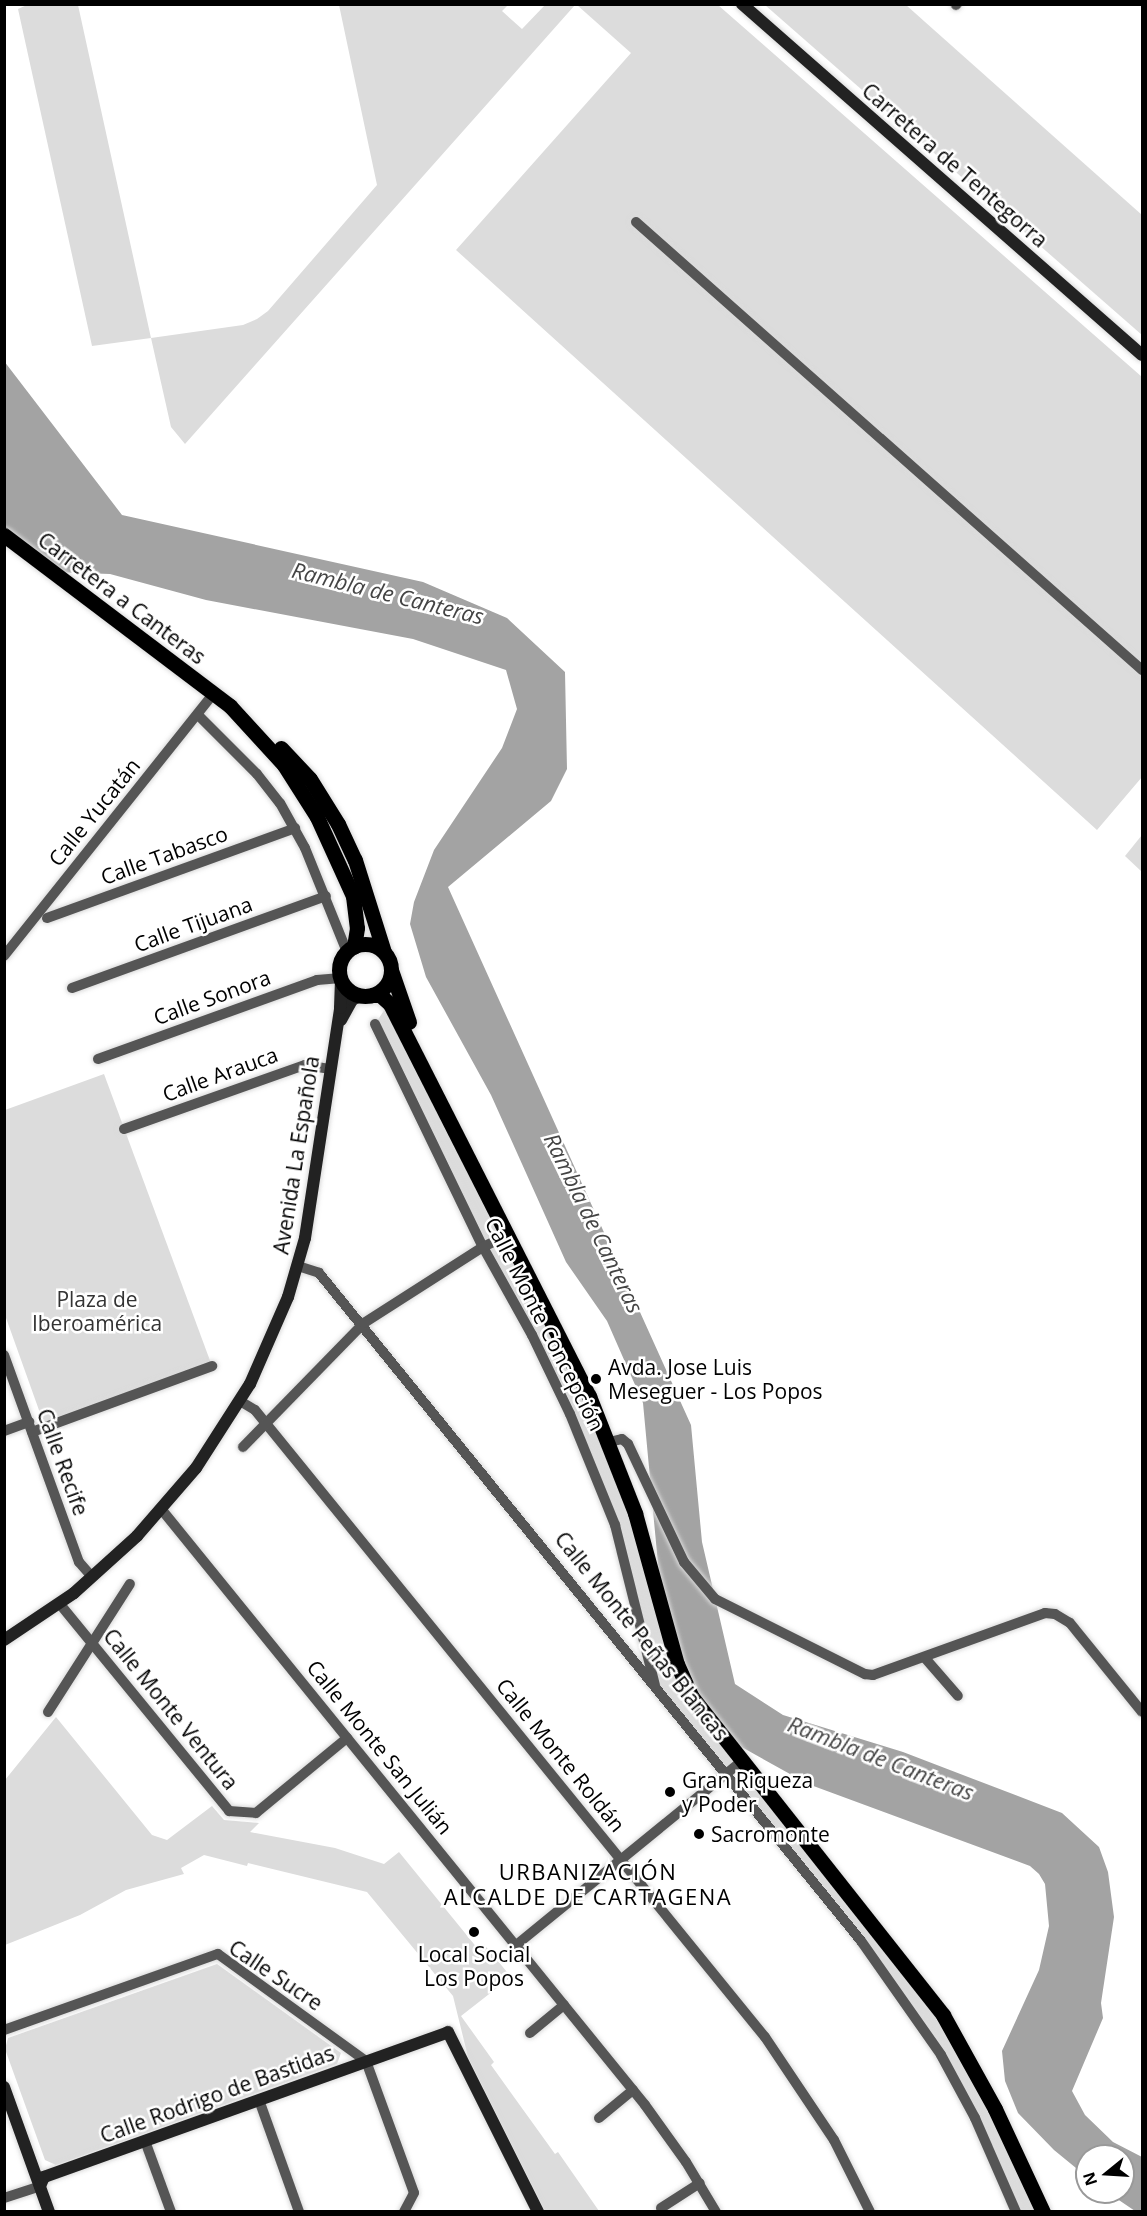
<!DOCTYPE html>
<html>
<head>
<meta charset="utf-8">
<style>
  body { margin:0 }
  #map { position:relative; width:1147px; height:2216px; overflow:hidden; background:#fff; font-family:"Open Sans",sans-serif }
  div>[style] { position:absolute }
  .green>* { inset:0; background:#dcdcdc }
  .water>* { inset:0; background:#a3a3a3 }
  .roads { filter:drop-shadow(0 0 2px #dbdbdb) drop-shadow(0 0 2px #dbdbdb) }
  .street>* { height:10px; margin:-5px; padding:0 5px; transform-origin:5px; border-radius:5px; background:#555 }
  .secondary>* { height:12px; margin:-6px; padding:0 6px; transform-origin:6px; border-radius:6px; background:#222 }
  .primary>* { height:15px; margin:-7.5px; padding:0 7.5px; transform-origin:7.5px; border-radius:7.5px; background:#000 }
  .primary>.ring { margin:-7.5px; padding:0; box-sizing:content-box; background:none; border:15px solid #000; border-radius:50% }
  .dots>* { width:16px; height:16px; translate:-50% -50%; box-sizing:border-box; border:3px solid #fff; border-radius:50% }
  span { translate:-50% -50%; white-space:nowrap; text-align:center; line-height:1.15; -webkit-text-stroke:5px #fff; paint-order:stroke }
  .street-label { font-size:21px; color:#000 }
  .park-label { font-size:21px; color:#333 }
  .poi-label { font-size:21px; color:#000 }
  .left { translate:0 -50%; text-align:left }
  .water-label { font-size:22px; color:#444; font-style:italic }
  .neighbourhood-label { font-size:22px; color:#000; letter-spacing:1.5px }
  .frame { position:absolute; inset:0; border:6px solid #000; pointer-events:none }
  .north { position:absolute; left:1075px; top:2144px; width:60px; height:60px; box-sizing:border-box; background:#fff; border:2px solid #999; border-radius:50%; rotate:252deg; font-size:16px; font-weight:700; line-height:24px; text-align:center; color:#000 }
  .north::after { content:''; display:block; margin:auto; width:21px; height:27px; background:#000; clip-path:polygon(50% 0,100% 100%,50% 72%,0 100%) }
</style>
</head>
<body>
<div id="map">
  <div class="green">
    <i style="clip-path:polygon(27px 5px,78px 5px,151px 338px,243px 325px,257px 319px,268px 311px,377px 185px,339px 5px,508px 5px,502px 11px,522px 29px,545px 5px,575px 5px,185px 444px,171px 427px,151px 338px,92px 346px,18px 9px)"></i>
    <i style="clip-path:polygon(577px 5px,718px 5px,1142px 377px,1142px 777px,1097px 830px,456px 250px,631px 53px)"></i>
    <i style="clip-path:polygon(765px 5px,906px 5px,1142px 215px,1142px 335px)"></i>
    <i style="clip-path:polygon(1142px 835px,1142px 872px,1125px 856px)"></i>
    <i style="clip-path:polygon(387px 1006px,563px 1343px,649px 1556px,741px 1762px,726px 1774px,656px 1688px,615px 1525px,590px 1462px,375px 1024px)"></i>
    <i style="clip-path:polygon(104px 1074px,212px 1366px,45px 1427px,5px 1315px,5px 1110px)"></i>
    <i style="clip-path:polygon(56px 1717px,152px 1835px,167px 1840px,212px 1806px,224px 1820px,259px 1823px,250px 1832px,335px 1848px,384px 1864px,399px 1852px,478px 1949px,484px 1944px,511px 1977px,461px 2016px,494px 2062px,491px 2065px,555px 2154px,558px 2152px,599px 2211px,545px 2211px,468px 2057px,453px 1996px,367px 1892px,248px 1863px,247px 1866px,204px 1855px,181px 1868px,184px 1874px,126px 1890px,80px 1915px,5px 1945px,5px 1780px)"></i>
    <i style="clip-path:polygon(757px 1783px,915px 1978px,1043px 2211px,1016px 2211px,941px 2055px,743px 1795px)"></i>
    <i style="clip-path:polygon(217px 1964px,341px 2053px,337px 2064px,56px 2165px,45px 2160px,5px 2049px,8px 2038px)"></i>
  </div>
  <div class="water">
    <i style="clip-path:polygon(4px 361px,122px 515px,423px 582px,507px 618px,565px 672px,567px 769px,551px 801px,448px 887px,691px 1425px,702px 1542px,735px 1684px,783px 1715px,903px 1752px,1062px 1813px,1099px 1847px,1108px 1872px,1114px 1917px,1101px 2003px,1103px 2018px,1072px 2091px,1085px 2115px,1113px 2142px,1142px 2157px,1142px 2211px,1135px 2211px,1107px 2192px,1123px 2192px,1123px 2156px,1087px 2156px,1087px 2177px,1054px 2150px,1018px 2113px,1005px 2081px,1002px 2051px,1039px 1970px,1049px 1926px,1045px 1884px,1039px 1874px,1030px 1866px,808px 1784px,720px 1735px,702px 1712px,662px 1607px,643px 1403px,607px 1321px,566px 1262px,491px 1095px,426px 977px,410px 924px,414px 902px,434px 850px,502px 748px,517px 709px,506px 670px,413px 639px,206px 600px,110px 574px,53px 572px,5px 535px)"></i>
  </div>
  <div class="roads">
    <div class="street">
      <i style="left:956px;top:5px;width:1px;rotate:-45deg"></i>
      <i style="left:636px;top:222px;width:676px;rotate:41.52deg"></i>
      <i style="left:198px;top:715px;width:83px;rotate:45deg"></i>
      <i style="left:257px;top:774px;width:37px;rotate:52deg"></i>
      <i style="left:280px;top:803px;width:51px;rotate:60.9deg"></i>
      <i style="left:305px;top:848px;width:112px;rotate:68deg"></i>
      <i style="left:47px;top:918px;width:264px;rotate:-19.9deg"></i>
      <i style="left:4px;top:956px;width:337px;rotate:-51.4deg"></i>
      <i style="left:72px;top:988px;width:270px;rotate:-19.9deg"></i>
      <i style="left:375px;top:1024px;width:248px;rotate:64.2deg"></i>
      <i style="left:483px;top:1247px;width:101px;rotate:60.9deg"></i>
      <i style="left:532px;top:1335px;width:88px;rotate:64.3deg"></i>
      <i style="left:570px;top:1414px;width:120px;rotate:67.9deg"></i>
      <i style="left:615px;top:1525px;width:165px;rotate:76deg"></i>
      <i style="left:98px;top:1059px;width:233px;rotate:-19.8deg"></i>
      <i style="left:317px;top:980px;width:24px;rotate:-5deg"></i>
      <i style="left:124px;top:1129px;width:192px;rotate:-19.5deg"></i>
      <i style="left:305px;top:1065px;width:26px;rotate:9deg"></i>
      <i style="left:298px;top:1266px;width:22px;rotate:18deg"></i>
      <i style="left:319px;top:1273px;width:860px;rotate:50.94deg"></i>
      <i style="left:861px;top:1941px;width:139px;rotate:54.9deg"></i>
      <i style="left:941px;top:2055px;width:72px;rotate:61.6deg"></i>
      <i style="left:975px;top:2118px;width:103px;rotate:66.4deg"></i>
      <i style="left:4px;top:1355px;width:220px;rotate:70.1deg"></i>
      <i style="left:79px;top:1562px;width:20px;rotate:49deg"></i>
      <i style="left:240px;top:1401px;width:17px;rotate:31deg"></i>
      <i style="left:255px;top:1410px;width:808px;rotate:50.88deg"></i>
      <i style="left:765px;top:2037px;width:124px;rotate:56.2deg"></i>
      <i style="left:834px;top:2140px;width:80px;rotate:63.4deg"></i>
      <i style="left:4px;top:1431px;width:27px;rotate:-20deg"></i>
      <i style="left:32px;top:1432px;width:192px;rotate:-20.1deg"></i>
      <i style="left:609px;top:1442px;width:13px;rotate:-13deg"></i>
      <i style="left:622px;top:1439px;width:8px;rotate:40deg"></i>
      <i style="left:628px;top:1444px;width:131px;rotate:64.6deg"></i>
      <i style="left:684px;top:1562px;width:48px;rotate:50deg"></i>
      <i style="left:715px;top:1599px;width:168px;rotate:26.6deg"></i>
      <i style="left:865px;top:1674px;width:8px;rotate:7deg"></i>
      <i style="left:873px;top:1675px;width:183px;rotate:-19.8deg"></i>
      <i style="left:1045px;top:1613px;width:10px;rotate:6deg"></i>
      <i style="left:1055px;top:1614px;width:17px;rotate:31deg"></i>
      <i style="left:1070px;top:1623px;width:114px;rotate:51deg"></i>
      <i style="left:243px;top:1447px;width:173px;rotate:-45.7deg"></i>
      <i style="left:364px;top:1323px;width:141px;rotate:-32.6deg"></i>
      <i style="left:483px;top:1247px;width:25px;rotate:-26deg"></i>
      <i style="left:162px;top:1510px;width:766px;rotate:50.93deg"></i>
      <i style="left:645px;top:2105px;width:70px;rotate:54.3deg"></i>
      <i style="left:686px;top:2162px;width:58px;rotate:59deg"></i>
      <i style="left:59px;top:1603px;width:269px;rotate:50.7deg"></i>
      <i style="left:229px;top:1811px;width:27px;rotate:4deg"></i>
      <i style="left:256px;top:1813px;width:118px;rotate:-39.5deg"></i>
      <i style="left:925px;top:1658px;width:50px;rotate:49deg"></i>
      <i style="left:48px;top:1712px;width:152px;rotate:-57.4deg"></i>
      <i style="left:515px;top:1946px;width:291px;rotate:-39.2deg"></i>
      <i style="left:4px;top:2030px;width:227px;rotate:-19.6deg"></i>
      <i style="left:218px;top:1954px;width:183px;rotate:35.9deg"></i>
      <i style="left:366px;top:2061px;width:140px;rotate:70deg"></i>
      <i style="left:414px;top:2193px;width:21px;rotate:118deg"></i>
      <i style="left:530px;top:2033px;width:44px;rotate:-39.5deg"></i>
      <i style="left:259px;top:2100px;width:119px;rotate:70.3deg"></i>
      <i style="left:599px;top:2118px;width:44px;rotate:-39.5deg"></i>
      <i style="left:145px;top:2141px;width:76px;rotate:69.9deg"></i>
      <i style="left:4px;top:2198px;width:38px;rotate:-18deg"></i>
      <i style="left:661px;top:2208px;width:46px;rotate:-32.7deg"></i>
    </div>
    <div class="secondary">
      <i style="left:742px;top:4px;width:532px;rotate:41.27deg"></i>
      <i style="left:341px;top:1020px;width:23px;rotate:-61deg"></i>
      <i style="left:352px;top:1000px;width:9px;rotate:-27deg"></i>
      <i style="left:4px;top:1640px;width:84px;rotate:-33.9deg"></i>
      <i style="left:74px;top:1593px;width:85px;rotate:-42.1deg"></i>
      <i style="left:137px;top:1536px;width:90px;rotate:-49.1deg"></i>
      <i style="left:196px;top:1468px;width:100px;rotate:-57.3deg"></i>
      <i style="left:250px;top:1384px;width:95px;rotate:-66.4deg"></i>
      <i style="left:288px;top:1297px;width:61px;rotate:-73.9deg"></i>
      <i style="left:305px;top:1238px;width:233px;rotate:-81.3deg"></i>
      <i style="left:340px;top:1008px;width:30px;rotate:-88deg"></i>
      <i style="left:4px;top:2087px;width:133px;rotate:70.2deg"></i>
      <i style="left:40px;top:2186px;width:10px;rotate:-66deg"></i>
      <i style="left:44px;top:2177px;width:429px;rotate:-19.7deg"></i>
      <i style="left:448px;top:2032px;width:201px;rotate:63.4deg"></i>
    </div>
    <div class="primary">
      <i style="left:4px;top:535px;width:283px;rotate:37.1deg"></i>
      <i style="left:230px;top:706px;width:80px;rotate:47.5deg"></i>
      <i style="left:284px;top:765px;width:62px;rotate:57.6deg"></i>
      <i style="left:317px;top:817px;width:87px;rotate:65.5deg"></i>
      <i style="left:353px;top:896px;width:32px;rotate:83deg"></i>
      <i style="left:357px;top:928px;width:19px;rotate:99deg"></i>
      <i style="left:281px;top:748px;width:42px;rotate:46.9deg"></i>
      <i style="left:310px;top:779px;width:53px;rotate:58.1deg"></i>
      <i style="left:338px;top:824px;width:40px;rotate:65deg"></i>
      <i style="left:355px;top:860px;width:96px;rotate:72.5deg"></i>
      <i class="ring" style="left:339px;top:944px;width:37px;height:37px"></i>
      <i style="left:391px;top:970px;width:55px;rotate:70.9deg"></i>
      <i style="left:373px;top:995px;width:7px"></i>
      <i style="left:380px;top:995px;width:13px;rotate:42deg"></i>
      <i style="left:390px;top:1004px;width:440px;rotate:63.1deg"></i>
      <i style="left:589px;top:1396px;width:126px;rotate:68.5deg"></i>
      <i style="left:635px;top:1513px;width:157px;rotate:74.5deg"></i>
      <i style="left:677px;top:1664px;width:36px;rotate:66deg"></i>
      <i style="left:692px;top:1697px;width:405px;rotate:51.7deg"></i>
      <i style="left:943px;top:2015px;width:107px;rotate:61deg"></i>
      <i style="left:995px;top:2109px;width:114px;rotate:65deg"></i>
    </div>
  </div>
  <div class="dots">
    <i style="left:596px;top:1379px;background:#000"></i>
    <i style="left:670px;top:1792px;background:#000"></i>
    <i style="left:699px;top:1834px;background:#000"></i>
    <i style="left:474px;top:1932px;background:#000"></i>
  </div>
  <div class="street-label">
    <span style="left:955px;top:165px;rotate:41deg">Carretera de Tentegorra</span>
    <span style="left:122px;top:598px;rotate:37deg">Carretera a Canteras</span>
    <span style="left:94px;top:812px;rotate:-51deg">Calle Yucatán</span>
    <span style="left:164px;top:855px;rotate:-20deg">Calle Tabasco</span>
    <span style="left:193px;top:924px;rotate:-20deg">Calle Tijuana</span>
    <span style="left:212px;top:997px;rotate:-20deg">Calle Sonora</span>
    <span style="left:220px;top:1074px;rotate:-20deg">Calle Arauca</span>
    <span style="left:296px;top:1155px;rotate:-81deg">Avenida La Española</span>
    <span style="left:545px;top:1324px;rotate:63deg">Calle Monte Concepción</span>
    <span style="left:63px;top:1462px;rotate:70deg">Calle Recife</span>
    <span style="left:642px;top:1636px;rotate:51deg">Calle Monte Peñas Blancas</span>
    <span style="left:171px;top:1709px;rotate:51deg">Calle Monte Ventura</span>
    <span style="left:380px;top:1747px;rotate:51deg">Calle Monte San Julián</span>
    <span style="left:561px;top:1755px;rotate:51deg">Calle Monte Roldán</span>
    <span style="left:276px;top:1975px;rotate:34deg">Calle Sucre</span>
    <span style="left:217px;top:2094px;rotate:-20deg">Calle Rodrigo de Bastidas</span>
  </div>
  <div class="park-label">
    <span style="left:97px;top:1311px">Plaza de<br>Iberoamérica</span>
  </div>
  <div class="poi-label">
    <span class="left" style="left:608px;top:1379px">Avda. Jose Luis<br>Meseguer - Los Popos</span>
    <span class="left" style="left:682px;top:1792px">Gran Riqueza<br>y Poder</span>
    <span class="left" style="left:711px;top:1834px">Sacromonte</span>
    <span style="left:474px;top:1966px">Local Social<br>Los Popos</span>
  </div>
  <div class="water-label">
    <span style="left:388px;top:593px;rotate:14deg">Rambla de Canteras</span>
    <span style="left:594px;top:1223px;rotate:64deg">Rambla de Canteras</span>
    <span style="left:881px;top:1758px;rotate:21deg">Rambla de Canteras</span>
  </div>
  <div class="neighbourhood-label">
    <span style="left:588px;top:1884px">URBANIZACIÓN<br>ALCALDE DE CARTAGENA</span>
  </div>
  <div class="frame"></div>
  <div class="north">N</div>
</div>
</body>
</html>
